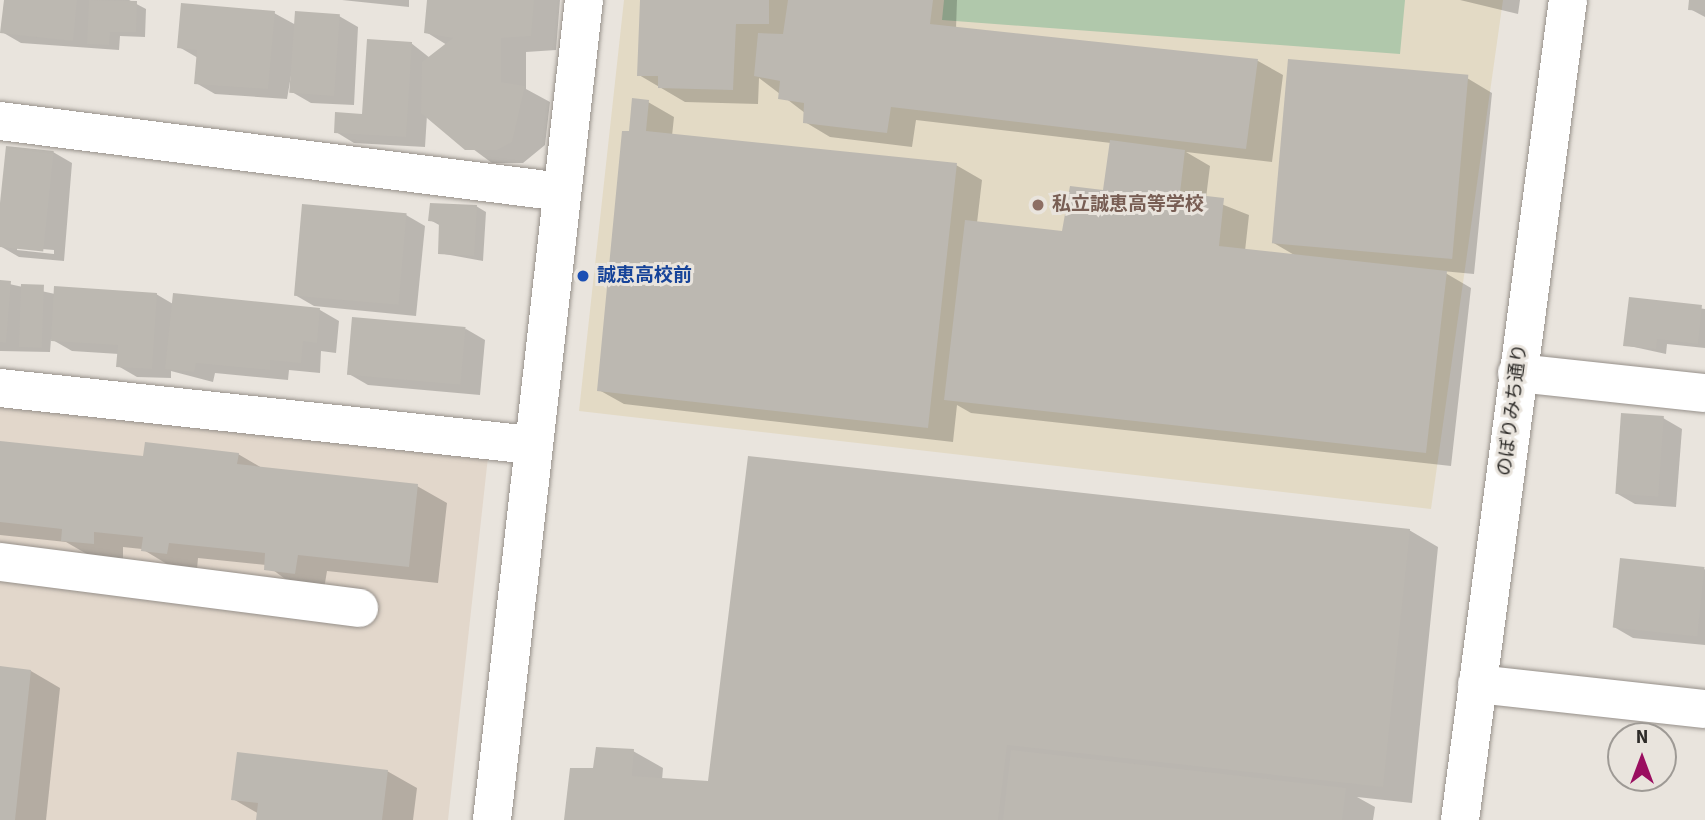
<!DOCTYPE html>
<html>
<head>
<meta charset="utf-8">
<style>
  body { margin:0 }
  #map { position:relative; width:1705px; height:820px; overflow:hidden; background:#e9e4dd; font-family:"Source Sans 3","Noto Sans JP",sans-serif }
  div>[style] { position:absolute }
  .built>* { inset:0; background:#e2d7cb }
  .education>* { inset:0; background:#e3dac5 }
  .green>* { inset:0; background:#b0c8ab }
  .shadow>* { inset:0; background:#0003 }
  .building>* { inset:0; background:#bcb8b1; transform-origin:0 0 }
  .roads { filter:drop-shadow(0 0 2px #96908a) drop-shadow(0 0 2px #96908a) }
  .minor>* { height:38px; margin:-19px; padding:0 19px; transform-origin:19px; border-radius:19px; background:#fff }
  .tertiary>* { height:38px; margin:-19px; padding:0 19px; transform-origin:19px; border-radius:19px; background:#fff }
  .dots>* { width:19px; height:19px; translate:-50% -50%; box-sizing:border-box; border:4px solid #e9e4dd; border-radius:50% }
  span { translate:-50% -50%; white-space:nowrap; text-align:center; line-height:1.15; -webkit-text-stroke:6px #e9e4dd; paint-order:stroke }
  .education-label { font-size:19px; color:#785e54; font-weight:700 }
  .left { translate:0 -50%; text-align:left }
  .transit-label { font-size:19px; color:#164399; font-weight:700 }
  .street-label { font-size:19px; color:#2e2c29 }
  .north { position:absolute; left:1607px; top:722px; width:70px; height:70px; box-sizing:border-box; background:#e9e4dd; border:2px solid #9e9a95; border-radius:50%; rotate:0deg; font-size:19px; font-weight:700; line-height:28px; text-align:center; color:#2e2c29 }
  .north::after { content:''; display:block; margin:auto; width:24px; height:32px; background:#9a0e60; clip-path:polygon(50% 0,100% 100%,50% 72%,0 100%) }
</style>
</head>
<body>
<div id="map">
  <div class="built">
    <i style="clip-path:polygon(0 403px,488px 457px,448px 820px,0 820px)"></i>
  </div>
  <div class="education">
    <i style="clip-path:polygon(624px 0,1503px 0,1431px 509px,579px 411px)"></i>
  </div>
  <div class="green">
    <i style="clip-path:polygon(944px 0,1405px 0,1400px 54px,942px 20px)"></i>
  </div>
  <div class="shadow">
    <i style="clip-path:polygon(6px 0,129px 0,146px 9px,145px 37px,120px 36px,119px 50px,21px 43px,2px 32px)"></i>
    <i style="clip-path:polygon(342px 0,409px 0,409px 7px)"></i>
    <i style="clip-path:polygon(429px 0,560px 0,556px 50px,526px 52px,526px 89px,550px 102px,545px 145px,523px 163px,492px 163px,427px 115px,425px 147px,354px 143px,336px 132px,364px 116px,411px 43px,430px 58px,447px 45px,426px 32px)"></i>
    <i style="clip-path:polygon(641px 0,957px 0,956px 29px,1258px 61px,1283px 75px,1272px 162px,1186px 152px,1210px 166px,1206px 198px,1249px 215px,1245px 251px,1296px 256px,1272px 242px,1467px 78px,1492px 93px,1474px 274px,1442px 271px,1471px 288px,1451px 466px,971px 413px,957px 405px,953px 442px,624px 404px,599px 390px,630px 133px,648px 102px,674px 117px,672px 136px,956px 165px,982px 180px,977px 223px,1063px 233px,1105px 192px,1111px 143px,916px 120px,912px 147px,830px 137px,805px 122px,805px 113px,759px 78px,758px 104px,685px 102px,639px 75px)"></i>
    <i style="clip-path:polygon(1460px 0,1520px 0,1518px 14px)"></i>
    <i style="clip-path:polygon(1691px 0,1705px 0,1705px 17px,1690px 9px)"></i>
    <i style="clip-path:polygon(274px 13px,296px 25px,339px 16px,358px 27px,354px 105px,311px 103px,292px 92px,294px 58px,287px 99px,215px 94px,196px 83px,198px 58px,179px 47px)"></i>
    <i style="clip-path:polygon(evenodd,8px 148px,53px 152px,72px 163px,64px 261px,19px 257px,0 246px,8px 148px,17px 247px,54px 250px,54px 254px,17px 250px,17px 247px)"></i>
    <i style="clip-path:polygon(476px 206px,486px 212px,483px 261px,439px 253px,441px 226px,430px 220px)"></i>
    <i style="clip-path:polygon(406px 215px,425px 226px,416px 316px,314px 306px,295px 295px)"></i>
    <i style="clip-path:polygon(0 282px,55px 294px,156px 294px,173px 304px,320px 310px,339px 321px,336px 353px,321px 351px,320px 373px,289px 370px,288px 380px,215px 373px,213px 382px,171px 371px,171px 378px,137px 377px,118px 366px,119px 354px,72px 351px,51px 339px,50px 352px,0 351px)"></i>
    <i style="clip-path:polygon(1630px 299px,1705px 309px,1705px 348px,1667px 344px,1666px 354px,1625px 345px)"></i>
    <i style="clip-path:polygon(466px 329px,485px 340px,480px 395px,368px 385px,349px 374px)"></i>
    <i style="clip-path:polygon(1663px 418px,1682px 429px,1676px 507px,1635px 504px,1616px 493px)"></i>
    <i style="clip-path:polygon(0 443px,145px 458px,238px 454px,262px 468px,417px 486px,447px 503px,438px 583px,327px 571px,324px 589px,295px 586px,266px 565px,198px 558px,197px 569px,172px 567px,142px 549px,123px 547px,123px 560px,92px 557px,66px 542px,0 535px)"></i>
    <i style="clip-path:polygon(1409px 530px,1438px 547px,1412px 803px,1357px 797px,1375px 807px,1373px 820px,566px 820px,595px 770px,633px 751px,663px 768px,662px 780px,710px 782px)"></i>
    <i style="clip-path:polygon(1705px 569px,1705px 645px,1633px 638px,1614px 627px)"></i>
    <i style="clip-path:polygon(0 668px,31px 671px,60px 688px,46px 820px,0 820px)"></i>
    <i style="clip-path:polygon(387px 771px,417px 788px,413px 820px,258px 820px,259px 814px,233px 799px)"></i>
  </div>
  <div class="building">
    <i style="clip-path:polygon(4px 0,77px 0,73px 41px,0 33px)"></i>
    <i style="clip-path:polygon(89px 0,137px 1px,136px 32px,110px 32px,109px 45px,87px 44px)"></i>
    <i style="clip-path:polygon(427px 0,534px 0,531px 36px,501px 38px,501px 82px,525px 86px,512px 142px,497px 150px,465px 150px,421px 113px,422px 62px,453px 38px,424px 33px)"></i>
    <i style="clip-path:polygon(640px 0,769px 0,769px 24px,736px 24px,733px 90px,658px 88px,658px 76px,637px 76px)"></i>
    <i style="clip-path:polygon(788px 0,933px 0,930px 24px,1258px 59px,1246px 149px,891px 107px,887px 133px,803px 123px,804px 103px,778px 99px,780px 81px,754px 76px,758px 33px,783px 34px)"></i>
    <i style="clip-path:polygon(1689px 0,1705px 0,1705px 11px,1688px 10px)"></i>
    <i style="clip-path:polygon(181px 3px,275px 11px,268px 89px,194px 84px,197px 50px,177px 48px)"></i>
    <i style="left:295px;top:11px;width:45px;height:82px;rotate:4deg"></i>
    <i style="clip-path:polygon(367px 39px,412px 42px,406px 137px,334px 133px,335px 112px,362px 114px)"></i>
    <i style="left:1288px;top:59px;width:181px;height:185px;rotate:5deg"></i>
    <i style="clip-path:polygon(632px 98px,649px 100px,646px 131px,957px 163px,928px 428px,597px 391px,622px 131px,629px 131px)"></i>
    <i style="clip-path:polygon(1110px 140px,1185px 150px,1180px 193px,1224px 198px,1219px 246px,1447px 271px,1426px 453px,944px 400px,965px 220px,1062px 231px,1070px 186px,1103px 190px)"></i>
    <i style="left:6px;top:146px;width:48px;height:101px;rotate:6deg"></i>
    <i style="clip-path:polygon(430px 203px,477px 205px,474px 256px,438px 254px,439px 222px,428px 221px)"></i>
    <i style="left:302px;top:204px;width:105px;height:92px;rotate:5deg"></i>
    <i style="clip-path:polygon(0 280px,11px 281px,6px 343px,0 342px)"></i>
    <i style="left:21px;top:284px;width:23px;height:63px;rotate:2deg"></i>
    <i style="clip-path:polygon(54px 286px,157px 293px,152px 369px,116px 367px,118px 345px,51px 341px)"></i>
    <i style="clip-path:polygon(173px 293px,320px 308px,317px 343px,303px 341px,301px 363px,270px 360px,270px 370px,196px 363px,194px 372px,165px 369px)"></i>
    <i style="clip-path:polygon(1629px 297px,1702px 305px,1698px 344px,1657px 339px,1656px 349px,1623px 346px)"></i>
    <i style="left:352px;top:317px;width:114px;height:58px;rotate:5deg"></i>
    <i style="left:1621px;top:413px;width:43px;height:81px;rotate:4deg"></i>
    <i style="clip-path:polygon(0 441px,143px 456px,145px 442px,239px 453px,237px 464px,418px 484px,409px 567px,298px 555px,295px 574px,264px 570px,265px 553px,169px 543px,167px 554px,141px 551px,143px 537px,94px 532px,94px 544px,61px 541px,62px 529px,0 522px)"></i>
    <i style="clip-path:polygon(748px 456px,1410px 529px,1383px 787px,1007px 745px,998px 820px,564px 820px,570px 768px,593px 768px,596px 747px,634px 749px,632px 776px,708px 781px)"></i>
    <i style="left:1620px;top:558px;width:85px;height:70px;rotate:6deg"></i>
    <i style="clip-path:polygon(0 666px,31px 670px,15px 820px,0 820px)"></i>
    <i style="clip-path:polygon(1011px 750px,1346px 788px,1342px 820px,1003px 820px)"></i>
    <i style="clip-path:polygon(237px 752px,388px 770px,382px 820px,256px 820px,258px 803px,231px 800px)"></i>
  </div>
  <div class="roads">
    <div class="minor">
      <i style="left:0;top:121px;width:566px;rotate:7.2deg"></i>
      <i style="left:1517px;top:373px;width:189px;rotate:6.1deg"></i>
      <i style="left:0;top:388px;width:535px;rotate:6.12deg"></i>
      <i style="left:0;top:562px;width:362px;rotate:7.3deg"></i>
      <i style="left:1477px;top:684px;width:229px;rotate:6.3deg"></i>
    </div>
    <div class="tertiary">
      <i style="left:492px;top:820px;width:825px;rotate:-83.6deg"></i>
      <i style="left:1460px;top:820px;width:827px;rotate:-82.5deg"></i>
    </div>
  </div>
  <div class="dots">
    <i style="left:1038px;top:205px;background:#8d6e63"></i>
    <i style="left:583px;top:276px;background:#1a4fb4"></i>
  </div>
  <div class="education-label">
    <span class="left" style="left:1052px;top:205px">私立誠恵高等学校</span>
  </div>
  <div class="transit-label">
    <span class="left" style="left:597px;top:276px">誠恵高校前</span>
  </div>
  <div class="street-label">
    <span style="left:1513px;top:410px;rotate:-83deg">のぼりみち通り</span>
  </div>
  <div class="north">N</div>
</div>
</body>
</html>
